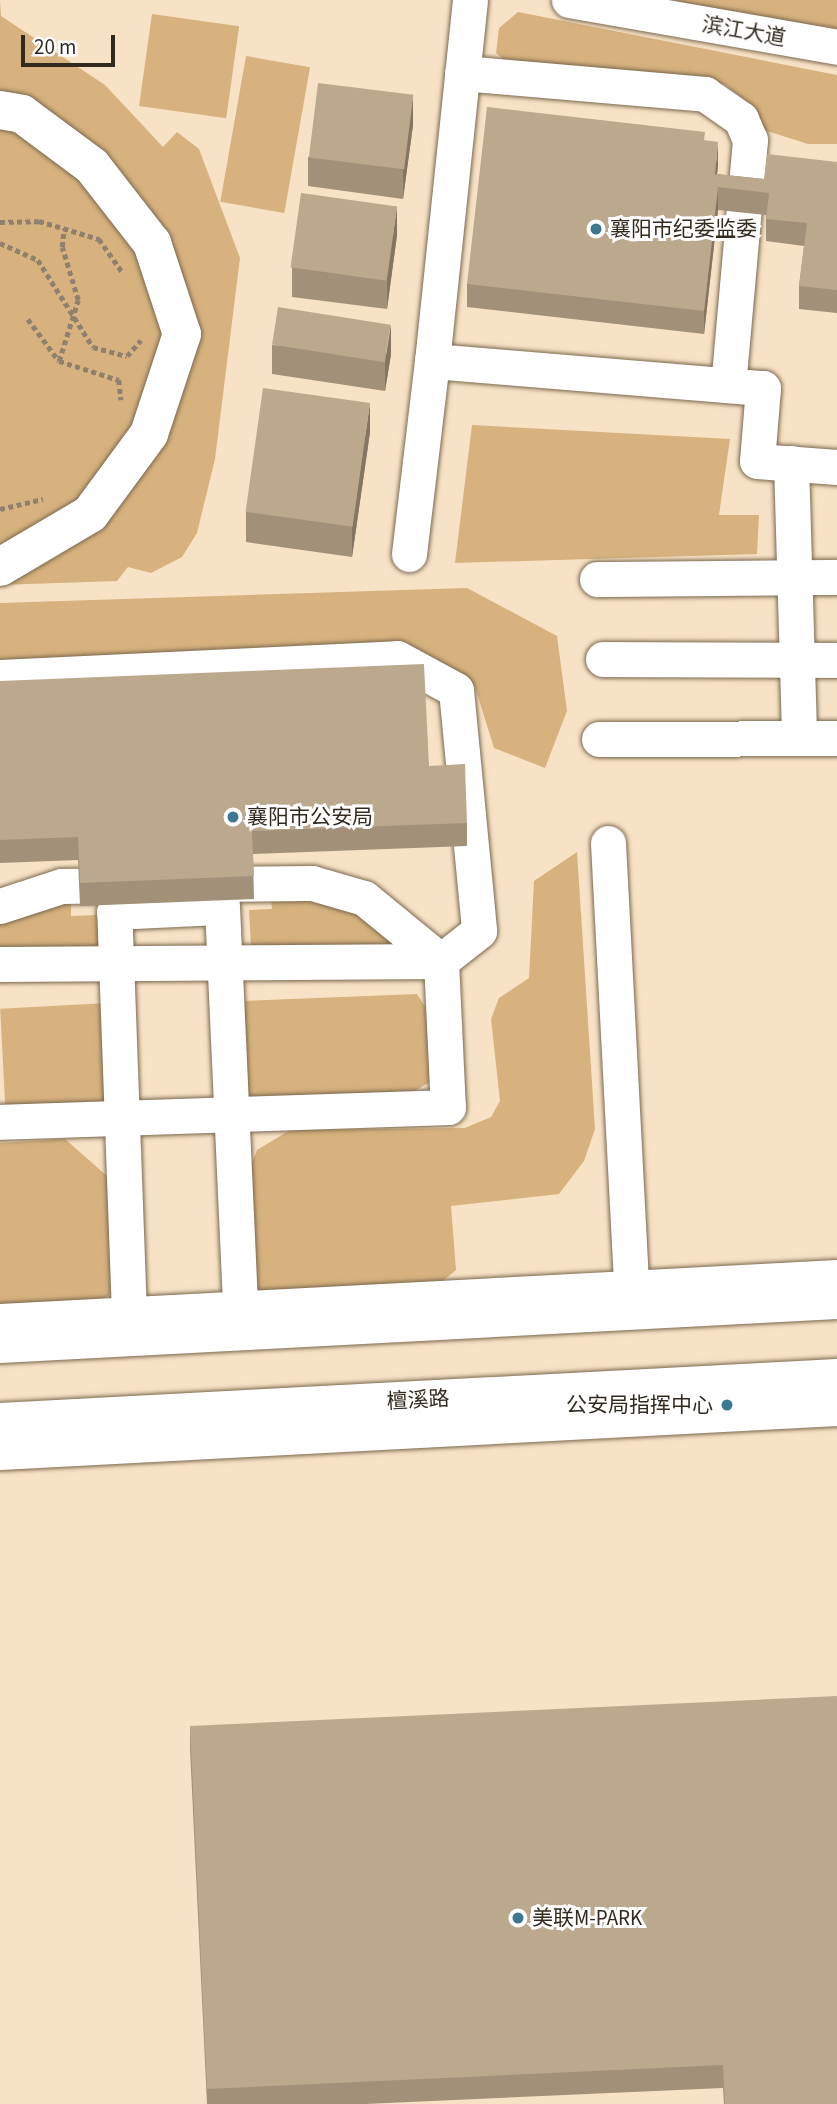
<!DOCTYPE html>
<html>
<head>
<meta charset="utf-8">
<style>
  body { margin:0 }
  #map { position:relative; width:837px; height:2104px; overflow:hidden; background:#f8e2c6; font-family:"Source Sans 3","Noto Sans SC",sans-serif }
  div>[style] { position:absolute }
  .green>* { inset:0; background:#d7b27e; transform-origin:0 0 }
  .path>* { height:4.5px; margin-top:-2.25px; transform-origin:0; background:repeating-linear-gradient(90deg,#90816e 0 5px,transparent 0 8.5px) }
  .roads { filter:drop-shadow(0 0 2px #7b684f) drop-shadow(0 0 2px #7b684f) }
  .minor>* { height:35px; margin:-17.5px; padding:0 17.5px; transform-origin:17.5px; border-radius:17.5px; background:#fff }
  .major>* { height:38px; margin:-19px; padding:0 19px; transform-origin:19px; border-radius:19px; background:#fff }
  .highway>* { height:38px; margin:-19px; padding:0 19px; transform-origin:19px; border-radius:19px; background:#fff }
  .wall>* { inset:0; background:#a29079 }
  .shaded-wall>* { inset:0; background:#847663 }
  .building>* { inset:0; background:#bca88d; transform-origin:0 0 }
  .dots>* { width:19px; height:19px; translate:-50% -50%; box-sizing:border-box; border:4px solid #fff; border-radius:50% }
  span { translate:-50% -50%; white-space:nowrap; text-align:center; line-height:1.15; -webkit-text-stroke:6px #fff; paint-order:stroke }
  .street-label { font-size:21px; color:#322a1f }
  .poi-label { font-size:21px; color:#322a1f }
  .left { translate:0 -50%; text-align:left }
  .right { translate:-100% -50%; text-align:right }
  .scale { position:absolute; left:21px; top:35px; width:94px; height:32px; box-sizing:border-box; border:4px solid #322a1f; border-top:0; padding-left:9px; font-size:21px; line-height:24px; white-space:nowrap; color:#322a1f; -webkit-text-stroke:5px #fff; paint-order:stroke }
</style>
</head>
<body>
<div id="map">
  <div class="green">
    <i style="clip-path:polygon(0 0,1px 16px,105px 85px,163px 147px,177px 132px,199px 149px,240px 258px,215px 459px,197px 533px,182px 557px,151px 573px,128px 567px,117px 581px,0 585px)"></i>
    <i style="clip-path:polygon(585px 0,837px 0,837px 41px)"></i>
    <i style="clip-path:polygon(518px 12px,837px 75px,837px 144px,808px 144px,764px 130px,752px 105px,724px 84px,509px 64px,496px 53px,499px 28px)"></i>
    <i style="left:152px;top:14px;width:88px;height:93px;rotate:8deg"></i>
    <i style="left:246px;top:56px;width:65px;height:148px;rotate:10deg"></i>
    <i style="clip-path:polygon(472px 425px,730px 439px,719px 515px,759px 515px,757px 554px,455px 563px)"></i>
    <i style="clip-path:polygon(467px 588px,557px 636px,567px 711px,545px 768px,494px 748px,475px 687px,431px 661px,0 664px,0 603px)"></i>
    <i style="clip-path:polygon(577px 852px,595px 1129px,584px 1161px,559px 1194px,451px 1206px,456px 1270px,439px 1284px,263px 1294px,251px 1284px,248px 1173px,257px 1150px,290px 1130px,465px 1128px,491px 1117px,500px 1101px,491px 1019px,499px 998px,529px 978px,534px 881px)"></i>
    <i style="clip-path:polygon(271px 899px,331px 899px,408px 946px,251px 947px,249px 910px,272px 909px)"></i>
    <i style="clip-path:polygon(71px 900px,71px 916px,98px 915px,101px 949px,0 950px,0 923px)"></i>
    <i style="clip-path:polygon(417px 994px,429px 1013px,434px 1080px,414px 1091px,245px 1098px,241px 1001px)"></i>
    <i style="left:108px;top:1003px;width:102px;height:108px;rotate:87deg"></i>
    <i style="clip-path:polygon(65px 1139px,107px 1176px,115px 1292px,97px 1302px,0 1308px,0 1143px)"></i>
  </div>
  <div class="path">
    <i style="left:0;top:222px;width:39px;rotate:-1deg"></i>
    <i style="left:39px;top:221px;width:63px;rotate:16.7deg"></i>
    <i style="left:99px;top:239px;width:42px;rotate:54.8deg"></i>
    <i style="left:0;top:243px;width:42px;rotate:24.1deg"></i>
    <i style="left:38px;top:260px;width:103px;rotate:57.7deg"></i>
    <i style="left:93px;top:347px;width:35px;rotate:15deg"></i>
    <i style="left:127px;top:356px;width:21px;rotate:-49deg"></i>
    <i style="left:28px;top:319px;width:52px;rotate:53.6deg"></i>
    <i style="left:59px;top:361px;width:64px;rotate:-72.7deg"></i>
    <i style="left:78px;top:300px;width:55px;rotate:-106.8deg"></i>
    <i style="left:62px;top:247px;width:18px;rotate:-84deg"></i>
    <i style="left:59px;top:361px;width:63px;rotate:17.6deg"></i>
    <i style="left:119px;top:380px;width:20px;rotate:84deg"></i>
    <i style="left:0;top:509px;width:44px;rotate:-13.1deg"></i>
  </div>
  <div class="roads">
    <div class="minor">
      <i style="left:470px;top:0;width:363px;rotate:96deg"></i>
      <i style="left:432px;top:361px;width:332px;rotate:4.7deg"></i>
      <i style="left:763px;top:388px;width:73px;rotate:94.7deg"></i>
      <i style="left:757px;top:461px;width:80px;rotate:4.3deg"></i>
      <i style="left:569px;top:0;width:272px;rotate:9.9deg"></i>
      <i style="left:462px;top:73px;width:244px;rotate:4.9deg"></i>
      <i style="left:705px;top:94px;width:44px;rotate:34.8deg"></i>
      <i style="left:741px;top:119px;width:23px;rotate:67deg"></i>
      <i style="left:750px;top:140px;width:246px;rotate:95.1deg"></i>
      <i style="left:791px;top:463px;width:275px;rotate:88.3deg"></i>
      <i style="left:409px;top:554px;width:194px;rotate:-83.2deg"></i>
      <i style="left:597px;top:579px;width:240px;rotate:-0.5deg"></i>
      <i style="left:603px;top:659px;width:234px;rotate:0.2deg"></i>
      <i style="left:0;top:677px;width:397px;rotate:-2.7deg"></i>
      <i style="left:397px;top:658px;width:67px;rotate:28.5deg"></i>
      <i style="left:456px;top:690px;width:242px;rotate:84.5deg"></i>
      <i style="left:479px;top:931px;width:48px;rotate:141.7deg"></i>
      <i style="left:441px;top:961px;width:99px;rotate:-140.7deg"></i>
      <i style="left:364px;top:898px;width:54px;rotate:-163.9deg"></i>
      <i style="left:312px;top:883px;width:105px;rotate:179.5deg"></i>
      <i style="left:599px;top:739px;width:238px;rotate:-0.2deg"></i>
      <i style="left:608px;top:843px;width:446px;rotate:87deg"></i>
      <i style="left:0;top:906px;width:64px;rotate:-18.2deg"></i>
      <i style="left:61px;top:886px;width:65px;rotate:-0.9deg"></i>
      <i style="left:0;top:964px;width:441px;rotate:-0.4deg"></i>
      <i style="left:441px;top:961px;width:146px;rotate:87.3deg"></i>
      <i style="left:448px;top:1107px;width:448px;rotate:178.1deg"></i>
      <i style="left:129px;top:1314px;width:402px;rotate:-92.1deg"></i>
      <i style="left:114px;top:912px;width:108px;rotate:-2.7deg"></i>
      <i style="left:222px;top:907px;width:401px;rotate:87.4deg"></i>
      <i style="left:0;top:1321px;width:838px;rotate:-3.01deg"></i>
      <i style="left:0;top:1452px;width:838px;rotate:-3.01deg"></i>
    </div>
    <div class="major">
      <i style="left:0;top:1344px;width:838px;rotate:-3.01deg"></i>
      <i style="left:0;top:1422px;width:838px;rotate:-3.01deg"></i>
    </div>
    <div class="highway">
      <i style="left:0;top:110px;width:22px;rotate:10deg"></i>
      <i style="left:22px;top:114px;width:87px;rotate:36.6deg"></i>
      <i style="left:92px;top:166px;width:98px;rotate:52.1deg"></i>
      <i style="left:152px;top:243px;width:96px;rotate:71.8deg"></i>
      <i style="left:182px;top:334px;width:105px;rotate:108.3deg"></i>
      <i style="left:149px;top:434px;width:99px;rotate:126.4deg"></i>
      <i style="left:90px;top:514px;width:104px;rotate:149.5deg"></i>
    </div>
  </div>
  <div class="wall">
    <i style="clip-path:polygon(413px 125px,403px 199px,308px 186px,308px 157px)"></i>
    <i style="clip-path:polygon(705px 141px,718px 165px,717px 174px,764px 179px,837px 162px,837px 313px,799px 309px,799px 286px,804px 246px,766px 241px,766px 215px,718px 210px,704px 334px,467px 307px,467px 284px)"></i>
    <i style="clip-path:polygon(397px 235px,387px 309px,292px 297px,292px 267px)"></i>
    <i style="clip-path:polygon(272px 345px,391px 354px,385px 391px,272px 374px)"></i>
    <i style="clip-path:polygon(370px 432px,352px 557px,246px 542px,246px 512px)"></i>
    <i style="clip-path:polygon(0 681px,429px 766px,467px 823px,467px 846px,253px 854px,254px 899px,80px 906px,78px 860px,0 863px)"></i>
    <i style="clip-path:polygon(190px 1726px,837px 2104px,724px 2104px,723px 2088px,365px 2104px,207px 2104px,190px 1749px)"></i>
  </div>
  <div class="shaded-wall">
    <i style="clip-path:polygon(413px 95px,413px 125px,403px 199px,403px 169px)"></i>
    <i style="clip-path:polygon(718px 142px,718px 165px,715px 196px,715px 174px)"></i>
    <i style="clip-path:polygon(718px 187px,718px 210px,704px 334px,704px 311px)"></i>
    <i style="clip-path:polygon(397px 206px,397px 235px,387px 309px,387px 279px)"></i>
    <i style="clip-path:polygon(391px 324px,391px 354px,385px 391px,385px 362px)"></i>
    <i style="clip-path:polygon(370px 403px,370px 432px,352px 557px,352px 527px)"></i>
  </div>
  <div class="building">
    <i style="left:318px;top:83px;width:96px;height:75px;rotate:7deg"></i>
    <i style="clip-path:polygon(487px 107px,705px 132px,704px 140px,718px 142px,715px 174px,764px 179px,767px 154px,837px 162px,837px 290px,799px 286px,807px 223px,766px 219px,769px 193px,718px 187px,704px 311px,467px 284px)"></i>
    <i style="left:301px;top:193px;width:97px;height:75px;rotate:8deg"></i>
    <i style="left:278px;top:307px;width:114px;height:38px;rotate:9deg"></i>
    <i style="left:263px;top:388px;width:108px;height:125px;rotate:8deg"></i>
    <i style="clip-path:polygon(424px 664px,429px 766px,465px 764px,467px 823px,252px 831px,254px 876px,80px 883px,78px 837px,0 840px,0 681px)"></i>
    <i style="clip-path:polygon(837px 1696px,837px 2104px,725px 2104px,723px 2065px,207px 2089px,190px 1726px)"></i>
  </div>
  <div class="dots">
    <i style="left:596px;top:229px;background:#3c7990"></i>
    <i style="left:233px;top:817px;background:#3c7990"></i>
    <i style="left:727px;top:1405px;background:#3c7990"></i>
    <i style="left:518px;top:1918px;background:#3c7990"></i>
  </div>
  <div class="street-label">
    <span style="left:744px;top:31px;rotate:10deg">滨江大道</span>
    <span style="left:418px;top:1400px;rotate:-3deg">檀溪路</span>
  </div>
  <div class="poi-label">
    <span class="left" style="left:610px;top:229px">襄阳市纪委监委</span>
    <span class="left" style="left:247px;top:817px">襄阳市公安局</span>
    <span class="right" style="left:713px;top:1405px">公安局指挥中心</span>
    <span class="left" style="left:532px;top:1918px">美联M-PARK</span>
  </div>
  <div class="scale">20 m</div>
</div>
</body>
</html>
